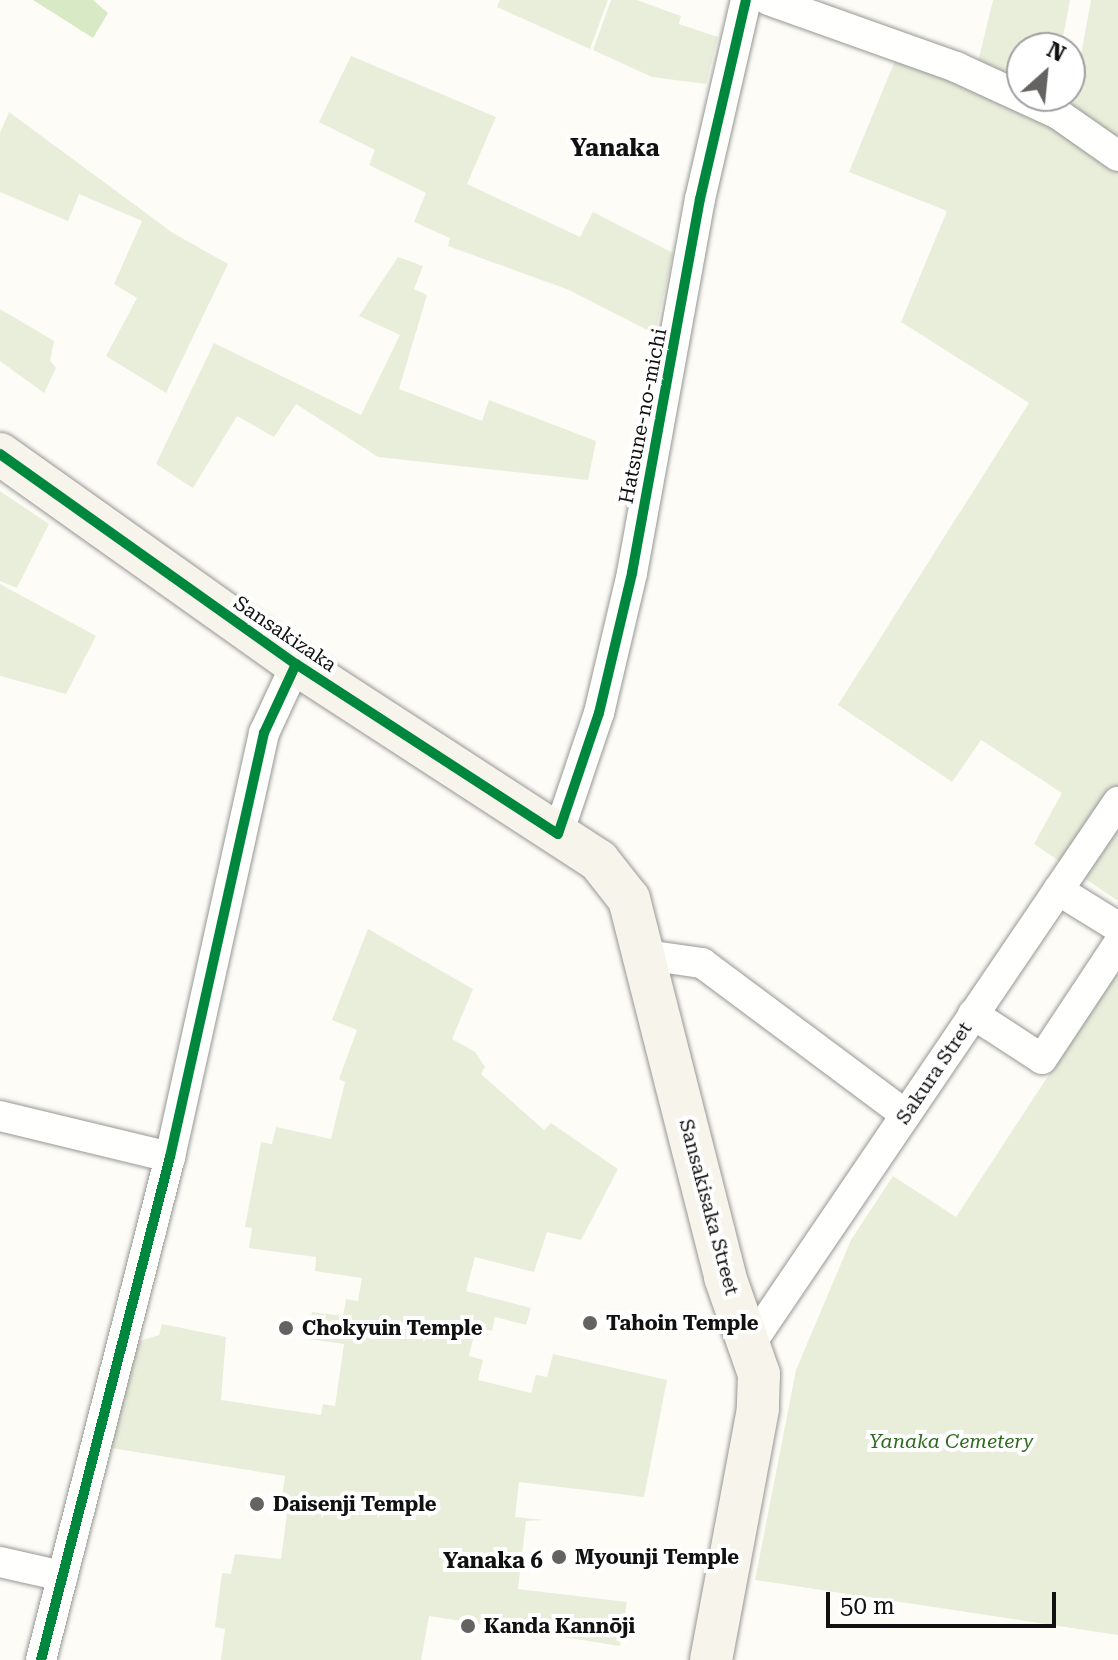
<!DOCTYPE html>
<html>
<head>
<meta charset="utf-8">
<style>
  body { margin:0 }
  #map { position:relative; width:1118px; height:1660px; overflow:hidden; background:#fdfcf7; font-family:"Roboto Serif",serif }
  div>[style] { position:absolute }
  .forest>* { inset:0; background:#d8eac5 }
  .cemetery>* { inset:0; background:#e9eedb }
  .roads { filter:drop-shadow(0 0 2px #979795) drop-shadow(0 0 2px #979795) }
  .street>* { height:30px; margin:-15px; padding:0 15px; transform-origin:15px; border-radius:15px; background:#fffffe }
  .secondary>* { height:42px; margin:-21px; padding:0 21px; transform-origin:21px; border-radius:21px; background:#f6f4eb }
  .cycleway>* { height:10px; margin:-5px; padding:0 5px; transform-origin:5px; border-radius:5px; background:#00873e }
  .dots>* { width:22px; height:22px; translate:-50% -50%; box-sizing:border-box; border:4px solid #fff; border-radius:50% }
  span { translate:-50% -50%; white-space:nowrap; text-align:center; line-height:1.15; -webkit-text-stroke:8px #fff; paint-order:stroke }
  .street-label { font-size:20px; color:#111 }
  .poi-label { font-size:20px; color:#111; font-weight:700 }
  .left { translate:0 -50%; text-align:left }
  .park-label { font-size:20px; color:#2f6b1f; font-style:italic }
  .neighbourhood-label { font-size:22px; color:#111; font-weight:700 }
  .quarter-label { font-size:24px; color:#111; font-weight:700 }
  .north { position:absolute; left:1006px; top:32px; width:80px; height:80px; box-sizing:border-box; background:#fff; border:2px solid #a0a0a0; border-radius:50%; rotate:27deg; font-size:22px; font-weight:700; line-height:32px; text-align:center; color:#111 }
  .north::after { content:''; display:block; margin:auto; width:28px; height:36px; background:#646362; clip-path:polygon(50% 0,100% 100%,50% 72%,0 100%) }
  .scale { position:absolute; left:826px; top:1592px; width:230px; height:36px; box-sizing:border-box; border:4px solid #111; border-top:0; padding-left:10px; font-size:24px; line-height:28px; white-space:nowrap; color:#111; -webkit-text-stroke:6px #fff; paint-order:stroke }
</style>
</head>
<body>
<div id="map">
  <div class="forest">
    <i style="clip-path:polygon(33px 0,93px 0,108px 13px,93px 38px)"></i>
  </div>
  <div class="cemetery">
    <i style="clip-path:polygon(500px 0,608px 0,590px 49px,497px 7px)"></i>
    <i style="clip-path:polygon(611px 0,637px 0,681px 16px,679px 24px,718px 37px,706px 84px,652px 77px,593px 50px)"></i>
    <i style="clip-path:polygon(993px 0,1070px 0,1061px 48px,1022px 48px,1022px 82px,978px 62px)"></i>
    <i style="clip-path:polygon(1091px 0,1118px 0,1118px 901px,1034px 844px,1062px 793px,981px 740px,952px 782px,838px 705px,1029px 403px,901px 322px,947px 211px,849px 172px,897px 56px,1067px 132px)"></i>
    <i style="clip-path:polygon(351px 56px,496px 117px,467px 184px,580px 237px,593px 212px,673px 253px,655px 334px,569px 290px,448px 246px,450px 238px,414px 222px,426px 193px,369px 165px,375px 150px,319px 122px)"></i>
    <i style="clip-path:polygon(9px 112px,173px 233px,228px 264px,166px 393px,106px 356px,137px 298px,114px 284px,142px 221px,79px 194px,68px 221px,0 192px,0 133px)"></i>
    <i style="clip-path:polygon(398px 257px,423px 266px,414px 289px,427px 295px,399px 389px,482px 421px,489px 400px,596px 441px,588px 480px,378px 457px,296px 404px,274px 437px,237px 416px,193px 488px,156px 464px,214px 343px,361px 415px,400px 335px,359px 316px)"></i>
    <i style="clip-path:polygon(0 309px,54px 341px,50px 361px,56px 368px,44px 393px,0 361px)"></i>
    <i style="clip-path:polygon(0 491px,49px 524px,17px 588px,0 581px)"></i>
    <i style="clip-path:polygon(0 584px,96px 636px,66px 694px,0 676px)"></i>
    <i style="clip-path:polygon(368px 929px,473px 989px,452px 1039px,475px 1052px,485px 1067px,481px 1074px,544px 1130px,551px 1123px,618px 1169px,581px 1240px,547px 1232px,534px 1272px,475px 1257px,466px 1291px,531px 1308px,526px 1325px,495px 1317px,492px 1331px,476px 1327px,469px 1356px,483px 1360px,478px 1380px,531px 1393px,536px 1375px,547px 1377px,553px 1354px,667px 1380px,644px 1497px,519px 1482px,515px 1517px,545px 1520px,526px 1521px,518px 1589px,627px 1602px,620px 1646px,429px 1616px,421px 1660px,221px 1660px,225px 1629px,215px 1627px,222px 1573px,231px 1574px,235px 1554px,281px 1559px,289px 1499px,282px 1497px,285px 1476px,111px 1448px,137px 1342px,159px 1335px,162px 1324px,226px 1337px,221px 1400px,321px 1415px,323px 1404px,335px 1406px,344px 1344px,308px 1339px,312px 1312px,343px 1316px,346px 1299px,358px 1301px,362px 1278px,315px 1271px,316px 1257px,249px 1248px,252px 1228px,245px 1227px,261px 1142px,272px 1144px,276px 1127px,331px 1139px,345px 1082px,339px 1079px,357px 1030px,332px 1020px)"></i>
    <i style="clip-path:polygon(1118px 969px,1118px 1635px,755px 1580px,796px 1370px,851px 1240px,893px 1176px,956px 1217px)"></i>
  </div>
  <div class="roads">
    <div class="street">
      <i style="left:768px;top:0;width:200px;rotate:19.6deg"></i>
      <i style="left:956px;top:67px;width:112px;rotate:24.7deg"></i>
      <i style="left:1058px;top:114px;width:73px;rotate:35deg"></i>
      <i style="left:558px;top:834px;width:128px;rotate:-71.3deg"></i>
      <i style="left:599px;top:713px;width:144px;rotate:-76.7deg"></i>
      <i style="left:632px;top:573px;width:380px;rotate:-79.7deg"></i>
      <i style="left:700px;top:199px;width:204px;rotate:-77deg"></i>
      <i style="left:1058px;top:890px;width:70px;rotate:31.7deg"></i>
      <i style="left:646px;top:955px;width:57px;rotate:8.1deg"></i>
      <i style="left:702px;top:963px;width:254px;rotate:36.7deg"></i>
      <i style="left:973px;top:1014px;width:82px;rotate:33.1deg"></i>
      <i style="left:1042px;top:1059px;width:138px;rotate:-56.5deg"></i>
      <i style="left:0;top:1116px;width:175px;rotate:13.6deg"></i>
      <i style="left:751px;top:1343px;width:654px;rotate:-55.85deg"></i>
      <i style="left:0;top:1562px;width:64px;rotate:12.7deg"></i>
      <i style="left:41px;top:1660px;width:519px;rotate:-75.62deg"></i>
      <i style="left:170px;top:1157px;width:434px;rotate:-77.5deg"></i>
      <i style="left:264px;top:733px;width:76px;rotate:-65.1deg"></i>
    </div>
    <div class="secondary">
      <i style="left:0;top:454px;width:363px;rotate:35.4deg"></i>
      <i style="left:296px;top:664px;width:361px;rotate:33deg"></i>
      <i style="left:599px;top:861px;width:48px;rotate:51.7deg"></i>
      <i style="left:629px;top:899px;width:390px;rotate:75.7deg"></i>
      <i style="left:725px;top:1277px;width:103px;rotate:70.7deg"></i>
      <i style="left:759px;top:1374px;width:35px;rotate:92deg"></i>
      <i style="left:758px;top:1409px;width:255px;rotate:100.6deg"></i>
    </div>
  </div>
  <div class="cycleway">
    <i style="left:0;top:454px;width:363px;rotate:35.4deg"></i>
    <i style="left:296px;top:664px;width:312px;rotate:33deg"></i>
    <i style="left:558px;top:834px;width:128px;rotate:-71.3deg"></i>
    <i style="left:599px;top:713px;width:144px;rotate:-76.7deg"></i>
    <i style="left:632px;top:573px;width:380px;rotate:-79.7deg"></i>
    <i style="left:700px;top:199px;width:204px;rotate:-77deg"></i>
    <i style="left:41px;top:1660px;width:519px;rotate:-75.62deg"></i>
    <i style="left:170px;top:1157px;width:434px;rotate:-77.5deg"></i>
    <i style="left:264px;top:733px;width:76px;rotate:-65.1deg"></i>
  </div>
  <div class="dots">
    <i style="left:590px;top:1323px;background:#646362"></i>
    <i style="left:286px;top:1328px;background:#646362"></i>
    <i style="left:257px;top:1504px;background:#646362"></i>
    <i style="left:559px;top:1557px;background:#646362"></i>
    <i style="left:468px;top:1626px;background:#646362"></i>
  </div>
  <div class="street-label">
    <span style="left:643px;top:416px;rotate:-79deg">Hatsune-no-michi</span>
    <span style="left:285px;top:634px;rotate:34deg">Sansakizaka</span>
    <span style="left:934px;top:1073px;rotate:-56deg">Sakura Stret</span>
    <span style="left:709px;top:1207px;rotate:75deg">Sansakisaka Street</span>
  </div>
  <div class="poi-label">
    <span class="left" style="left:606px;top:1323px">Tahoin Temple</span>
    <span class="left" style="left:302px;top:1328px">Chokyuin Temple</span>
    <span class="left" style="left:273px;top:1504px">Daisenji Temple</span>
    <span class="left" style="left:575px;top:1557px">Myounji Temple</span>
    <span class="left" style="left:484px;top:1626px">Kanda Kannōji</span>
  </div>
  <div class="park-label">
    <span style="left:951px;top:1441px">Yanaka Cemetery</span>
  </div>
  <div class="neighbourhood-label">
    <span style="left:493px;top:1561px">Yanaka 6</span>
  </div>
  <div class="quarter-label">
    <span style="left:615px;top:149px">Yanaka</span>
  </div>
  <div class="north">N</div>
  <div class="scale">50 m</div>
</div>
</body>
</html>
